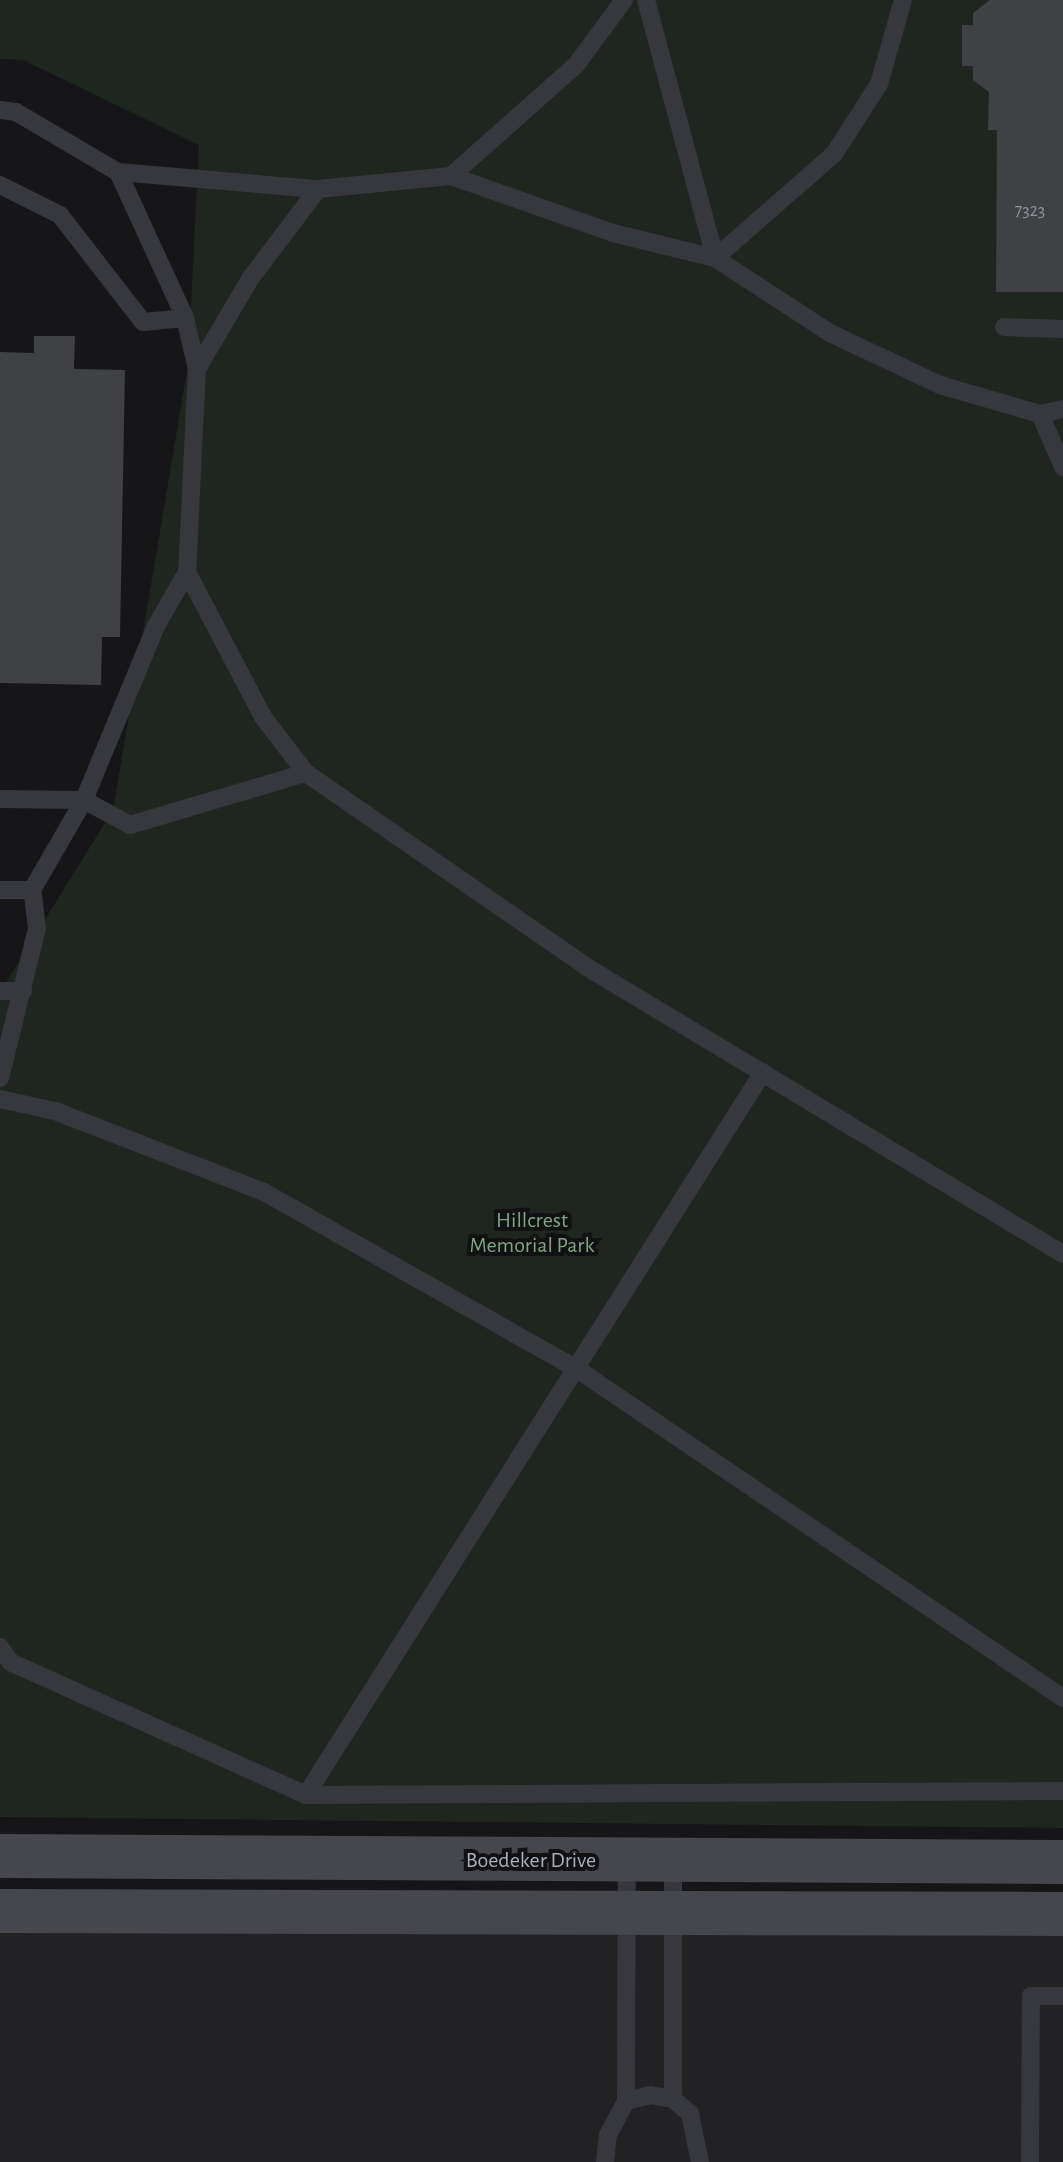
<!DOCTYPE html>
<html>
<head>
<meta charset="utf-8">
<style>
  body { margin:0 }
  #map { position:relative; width:1063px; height:2162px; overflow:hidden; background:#161618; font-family:"Alegreya Sans",sans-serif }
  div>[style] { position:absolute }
  .built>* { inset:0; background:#222225; transform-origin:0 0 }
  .green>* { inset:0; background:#1e261f }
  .building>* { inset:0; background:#404145 }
  .lane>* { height:18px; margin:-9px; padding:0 9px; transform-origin:9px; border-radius:9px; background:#37383d }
  .secondary>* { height:44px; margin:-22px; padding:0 22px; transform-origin:22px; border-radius:22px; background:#45474d }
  span { translate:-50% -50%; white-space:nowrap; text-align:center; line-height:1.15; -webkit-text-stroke:8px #111113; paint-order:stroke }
  .number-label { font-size:18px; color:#8e929b }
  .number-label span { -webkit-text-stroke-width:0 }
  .park-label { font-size:22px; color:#7fa381 }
  .street-label { font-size:22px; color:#a8adb8 }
</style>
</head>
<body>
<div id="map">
  <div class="built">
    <i style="left:0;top:1933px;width:1063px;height:229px"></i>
  </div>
  <div class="green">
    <i style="clip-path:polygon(0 0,1063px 0,1063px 1828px,0 1817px,0 992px,113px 810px,188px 365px,199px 145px,23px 60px,0 59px)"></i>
  </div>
  <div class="building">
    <i style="clip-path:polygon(990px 0,1063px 0,1063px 292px,996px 292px,997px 130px,988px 130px,989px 92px,973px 80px,973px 66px,962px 66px,962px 25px,973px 25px,973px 13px)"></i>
    <i style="clip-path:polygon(34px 336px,75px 336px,74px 369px,125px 370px,120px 637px,102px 637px,101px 685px,0 683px,0 352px,34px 353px)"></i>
  </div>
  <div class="lane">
    <i style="left:646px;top:0;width:267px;rotate:75deg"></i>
    <i style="left:0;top:110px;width:16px;rotate:7deg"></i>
    <i style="left:16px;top:112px;width:118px;rotate:30.5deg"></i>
    <i style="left:118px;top:172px;width:201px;rotate:4.9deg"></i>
    <i style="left:318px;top:189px;width:134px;rotate:-5.6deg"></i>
    <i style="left:451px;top:176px;width:167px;rotate:-41.6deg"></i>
    <i style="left:576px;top:65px;width:81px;rotate:-53.6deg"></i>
    <i style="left:118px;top:172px;width:161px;rotate:65.3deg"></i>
    <i style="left:185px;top:318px;width:52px;rotate:76.8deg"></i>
    <i style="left:451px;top:176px;width:172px;rotate:19.4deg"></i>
    <i style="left:613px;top:233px;width:105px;rotate:13.8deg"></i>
    <i style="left:715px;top:258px;width:137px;rotate:33.1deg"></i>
    <i style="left:830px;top:333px;width:122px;rotate:25.3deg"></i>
    <i style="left:940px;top:385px;width:104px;rotate:16.2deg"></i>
    <i style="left:1040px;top:414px;width:24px;rotate:-12deg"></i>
    <i style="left:0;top:185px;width:67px;rotate:26.6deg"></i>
    <i style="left:60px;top:215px;width:135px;rotate:52.2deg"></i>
    <i style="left:143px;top:322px;width:42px;rotate:-5.4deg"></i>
    <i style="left:318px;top:189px;width:113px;rotate:127.1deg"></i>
    <i style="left:250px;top:279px;width:104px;rotate:120.5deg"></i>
    <i style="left:197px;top:369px;width:203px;rotate:92.8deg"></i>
    <i style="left:187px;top:572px;width:164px;rotate:62.3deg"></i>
    <i style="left:263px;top:717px;width:71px;rotate:52.5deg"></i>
    <i style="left:306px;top:773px;width:351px;rotate:34.6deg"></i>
    <i style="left:595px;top:972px;width:546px;rotate:31.07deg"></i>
    <i style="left:715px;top:258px;width:158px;rotate:-41.2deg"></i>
    <i style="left:834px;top:154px;width:83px;rotate:-57.3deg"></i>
    <i style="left:879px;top:84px;width:87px;rotate:-74.1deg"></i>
    <i style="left:1004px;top:327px;width:59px;rotate:1.9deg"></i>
    <i style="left:1040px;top:414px;width:58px;rotate:66.5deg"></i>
    <i style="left:0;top:799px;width:84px;rotate:0.7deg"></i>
    <i style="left:84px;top:800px;width:52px;rotate:28.5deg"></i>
    <i style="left:130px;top:825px;width:184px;rotate:-16.5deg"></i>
    <i style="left:0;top:890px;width:32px"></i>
    <i style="left:0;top:991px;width:23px"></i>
    <i style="left:0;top:1078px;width:154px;rotate:-76.1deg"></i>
    <i style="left:37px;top:928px;width:38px;rotate:-97deg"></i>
    <i style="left:32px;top:890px;width:104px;rotate:-60deg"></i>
    <i style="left:84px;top:800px;width:188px;rotate:-67.5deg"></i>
    <i style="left:156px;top:626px;width:62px;rotate:-60.1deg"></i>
    <i style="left:0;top:1099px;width:56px;rotate:12.3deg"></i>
    <i style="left:55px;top:1111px;width:224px;rotate:21.2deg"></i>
    <i style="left:264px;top:1192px;width:360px;rotate:29.5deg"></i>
    <i style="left:577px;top:1369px;width:587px;rotate:34.1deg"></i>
    <i style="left:0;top:1647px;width:18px;rotate:56deg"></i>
    <i style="left:10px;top:1662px;width:325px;rotate:24.2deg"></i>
    <i style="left:306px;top:1795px;width:757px;rotate:-0.3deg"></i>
    <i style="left:306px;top:1795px;width:855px;rotate:-57.7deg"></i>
    <i style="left:673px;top:1861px;width:238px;rotate:90deg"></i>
    <i style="left:626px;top:2101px;width:240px;rotate:-89.8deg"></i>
    <i style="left:605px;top:2162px;width:27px;rotate:-84deg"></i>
    <i style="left:608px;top:2135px;width:38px;rotate:-62deg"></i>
    <i style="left:626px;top:2101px;width:25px;rotate:-14deg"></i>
    <i style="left:650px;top:2095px;width:23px;rotate:10deg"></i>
    <i style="left:673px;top:2099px;width:23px;rotate:41deg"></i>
    <i style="left:690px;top:2114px;width:49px;rotate:78.2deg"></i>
    <i style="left:1030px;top:2162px;width:166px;rotate:-89.7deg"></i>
    <i style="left:1031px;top:1996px;width:32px"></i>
  </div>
  <div class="secondary">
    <i style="left:0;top:1856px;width:1063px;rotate:0.32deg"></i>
    <i style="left:0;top:1911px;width:1063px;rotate:0.16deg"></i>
  </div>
  <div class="number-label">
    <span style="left:1030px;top:211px">7323</span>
  </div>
  <div class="park-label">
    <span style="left:532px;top:1233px">Hillcrest<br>Memorial Park</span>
  </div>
  <div class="street-label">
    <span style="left:531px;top:1861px">Boedeker Drive</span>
  </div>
</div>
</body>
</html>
